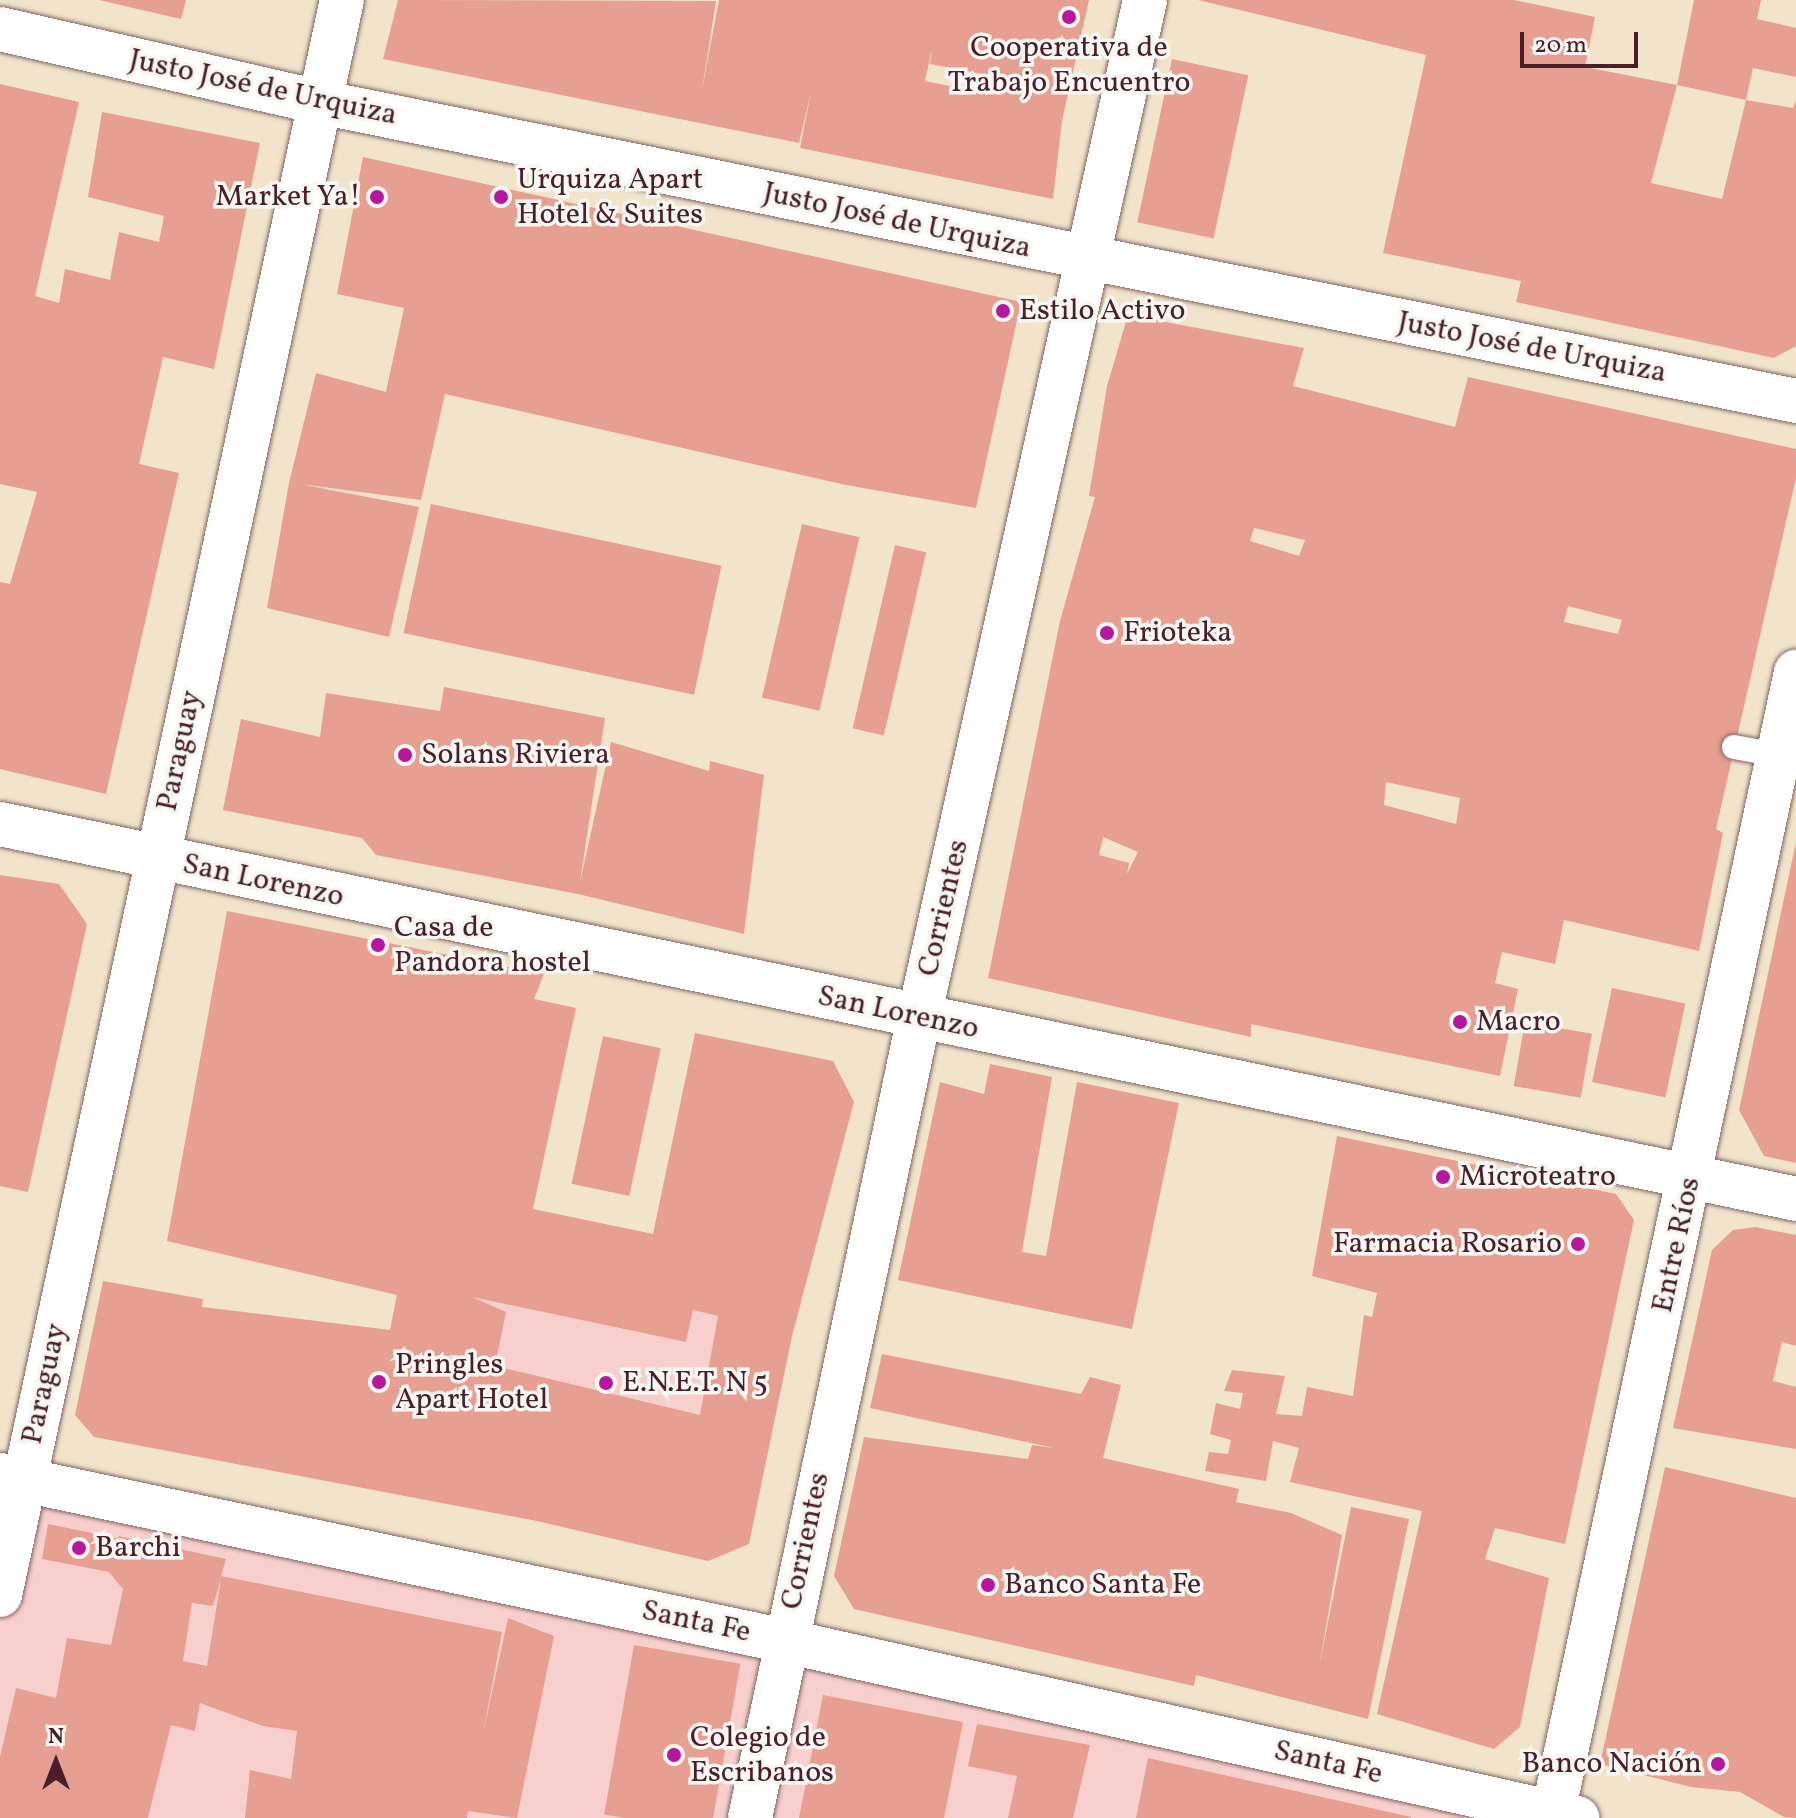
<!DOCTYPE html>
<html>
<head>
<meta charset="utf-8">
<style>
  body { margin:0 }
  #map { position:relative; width:1796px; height:1818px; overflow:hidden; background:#f1e4cb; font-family:Vollkorn,serif }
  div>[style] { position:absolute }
  .built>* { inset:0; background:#f7d0cd }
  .building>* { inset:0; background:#e69f91; transform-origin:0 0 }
  .roads { filter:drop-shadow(0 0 2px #846463) drop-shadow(0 0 2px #846463) }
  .service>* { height:24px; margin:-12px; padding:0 12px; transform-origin:12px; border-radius:12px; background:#fff }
  .minor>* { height:44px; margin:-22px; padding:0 22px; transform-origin:22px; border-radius:22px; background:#fff }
  .secondary>* { height:44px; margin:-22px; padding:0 22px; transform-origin:22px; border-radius:22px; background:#fff }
  .dots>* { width:22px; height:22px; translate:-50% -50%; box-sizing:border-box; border:4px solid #f6f6f2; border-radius:50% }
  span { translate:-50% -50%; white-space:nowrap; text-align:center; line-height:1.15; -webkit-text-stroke:7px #f6f6f2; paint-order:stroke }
  .poi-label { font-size:30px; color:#4a1f2b }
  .left { translate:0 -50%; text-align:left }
  .right { translate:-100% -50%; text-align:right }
  .street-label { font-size:30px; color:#4a1f2b }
  .north { position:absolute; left:16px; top:1722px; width:80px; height:80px; -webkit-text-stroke:6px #f6f6f2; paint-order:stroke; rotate:0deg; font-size:22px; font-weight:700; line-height:32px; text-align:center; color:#4a1f2b }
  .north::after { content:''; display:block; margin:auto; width:28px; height:36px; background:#4a1f2b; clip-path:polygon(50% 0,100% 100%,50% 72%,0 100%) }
  .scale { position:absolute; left:1520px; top:32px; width:118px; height:36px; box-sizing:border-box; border:4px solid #4a1f2b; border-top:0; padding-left:10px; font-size:24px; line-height:28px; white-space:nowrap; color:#4a1f2b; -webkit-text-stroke:6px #f6f6f2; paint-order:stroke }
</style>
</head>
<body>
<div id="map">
  <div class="built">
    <i style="clip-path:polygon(410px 1220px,472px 1297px,686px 1342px,693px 1310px,792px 1336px,757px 1493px,439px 1339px,390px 1330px)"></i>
    <i style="clip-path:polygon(25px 1480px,1577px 1818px,0 1818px,0 1595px)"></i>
  </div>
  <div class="building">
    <i style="clip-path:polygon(99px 0,186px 0,181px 19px)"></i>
    <i style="clip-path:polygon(evenodd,398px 0,716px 1px,702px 90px,719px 0,1089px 0,1062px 121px,1053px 199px,800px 148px,811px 92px,799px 143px,383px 59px,398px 0,932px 49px,930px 64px,998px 77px,994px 95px,925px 81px,932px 49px)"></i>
    <i style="clip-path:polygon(1198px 0,1514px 0,1595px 17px,1585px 67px,1677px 85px,1651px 183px,1722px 199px,1746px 100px,1677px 85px,1694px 0,1761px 0,1757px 19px,1796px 28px,1796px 77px,1753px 68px,1746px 100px,1793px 108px,1796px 101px,1796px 346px,1774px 358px,1516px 302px,1521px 281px,1383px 253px,1426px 55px)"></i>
    <i style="left:1172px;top:59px;width:78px;height:167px;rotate:12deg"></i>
    <i style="clip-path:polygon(0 84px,79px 102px,35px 296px,59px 303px,65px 269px,110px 280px,119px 232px,159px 242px,164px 216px,88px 197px,102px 112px,260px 143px,214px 369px,163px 357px,139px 464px,179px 473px,106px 794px,0 769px,0 582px,10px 584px,37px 492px,0 484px)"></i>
    <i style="clip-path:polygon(363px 157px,1021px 302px,976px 508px,846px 485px,445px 394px,421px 500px,300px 484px,419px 507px,389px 637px,267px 608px,289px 483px,316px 373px,386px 392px,404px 308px,337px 294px)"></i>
    <i style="clip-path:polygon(evenodd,1128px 315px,1304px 348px,1293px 386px,1455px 427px,1468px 377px,1796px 449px,1796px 478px,1716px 829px,1723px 833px,1699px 951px,1564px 920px,1555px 964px,1502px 952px,1495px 983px,1518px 989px,1500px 1076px,1251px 1024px,1251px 1037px,988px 978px,1060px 621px,1095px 497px,1089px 496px,1107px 386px,1128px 315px,1254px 528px,1305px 540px,1299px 556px,1250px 541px,1254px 528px,1128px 315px,1568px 606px,1622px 620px,1618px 634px,1564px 622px,1568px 606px,1128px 315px,1386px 782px,1460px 798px,1456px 824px,1384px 805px,1386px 782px,1128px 315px,1103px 837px,1138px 852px,1127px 874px,1129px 863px,1099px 855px,1103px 837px)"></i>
    <i style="left:431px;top:504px;width:297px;height:132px;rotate:12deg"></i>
    <i style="left:802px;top:524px;width:59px;height:178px;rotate:13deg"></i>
    <i style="left:895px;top:545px;width:32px;height:188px;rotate:13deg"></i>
    <i style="clip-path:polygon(444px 687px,605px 718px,580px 882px,611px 742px,709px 771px,710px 761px,764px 775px,744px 934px,578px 894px,376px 855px,362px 838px,223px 810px,241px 719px,320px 737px,326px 693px,440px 711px)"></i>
    <i style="clip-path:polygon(1796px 842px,1796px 1163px,1764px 1156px,1739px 1110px)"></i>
    <i style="clip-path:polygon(0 875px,59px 884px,87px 924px,28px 1192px,0 1186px)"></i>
    <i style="clip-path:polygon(evenodd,227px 911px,544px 974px,534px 999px,576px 1008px,533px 1209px,653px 1234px,695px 1033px,833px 1061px,854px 1102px,792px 1336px,749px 1544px,708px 1561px,537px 1521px,94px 1437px,75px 1415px,103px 1281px,203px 1299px,202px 1307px,390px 1330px,397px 1295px,167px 1241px,227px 911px,472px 1297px,686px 1342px,693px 1310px,718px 1316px,700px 1415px,495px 1366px,506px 1312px,472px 1297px)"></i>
    <i style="left:1612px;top:988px;width:75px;height:96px;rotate:12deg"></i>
    <i style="left:1525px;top:1022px;width:68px;height:65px;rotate:10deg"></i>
    <i style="left:603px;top:1036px;width:59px;height:151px;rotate:12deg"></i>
    <i style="clip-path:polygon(990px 1064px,1052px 1077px,1022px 1252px,1046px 1256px,1077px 1082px,1179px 1103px,1132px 1329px,898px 1280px,940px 1082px,984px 1094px)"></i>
    <i style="clip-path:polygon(1337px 1136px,1616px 1194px,1634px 1220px,1565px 1544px,1495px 1528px,1485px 1559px,1549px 1578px,1520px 1727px,1494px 1749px,1377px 1714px,1422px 1511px,1290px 1482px,1299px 1448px,1273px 1441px,1266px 1481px,1205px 1471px,1209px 1452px,1228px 1454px,1231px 1440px,1210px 1434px,1216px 1403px,1240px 1409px,1243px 1393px,1224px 1391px,1232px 1370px,1285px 1376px,1276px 1414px,1302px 1416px,1307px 1387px,1353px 1396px,1364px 1315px,1372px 1317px,1377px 1293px,1312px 1276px)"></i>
    <i style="clip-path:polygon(1755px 1227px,1796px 1235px,1796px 1346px,1782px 1342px,1773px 1381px,1796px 1387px,1796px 1449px,1673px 1428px,1712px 1250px,1733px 1230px)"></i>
    <i style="clip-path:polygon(882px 1354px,1081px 1394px,1090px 1377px,1121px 1385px,1103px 1458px,1239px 1489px,1236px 1502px,1291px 1513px,1342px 1535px,1319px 1667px,1351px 1507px,1409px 1519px,1368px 1719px,1196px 1675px,1194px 1686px,854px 1609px,834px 1576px,864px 1437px,1028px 1459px,1032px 1445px,1054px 1448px,870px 1408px)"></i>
    <i style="clip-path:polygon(1665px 1467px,1796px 1498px,1796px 1818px,1784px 1817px,1740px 1792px,1691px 1787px,1600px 1764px)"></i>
    <i style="clip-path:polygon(evenodd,48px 1524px,116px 1538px,113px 1553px,119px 1536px,226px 1559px,221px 1576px,502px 1632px,483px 1734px,508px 1618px,554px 1636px,517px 1818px,468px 1811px,467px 1818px,245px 1818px,250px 1770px,291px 1779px,297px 1731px,263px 1726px,200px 1703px,195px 1731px,171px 1725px,148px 1818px,0 1818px,0 1757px,16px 1688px,56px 1698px,67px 1638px,111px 1645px,123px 1589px,109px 1572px,42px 1559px,48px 1524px,221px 1579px,207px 1666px,183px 1661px,192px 1603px,213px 1606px,221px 1579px)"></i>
    <i style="left:634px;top:1645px;width:108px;height:172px;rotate:10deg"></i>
    <i style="clip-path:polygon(823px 1695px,963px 1722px,944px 1818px,799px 1818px)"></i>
    <i style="clip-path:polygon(977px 1724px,1090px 1745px,1073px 1818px,1008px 1818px,1017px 1776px,968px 1766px)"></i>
    <i style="clip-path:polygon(1148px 1758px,1411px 1817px,1411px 1818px,1136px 1818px)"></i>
  </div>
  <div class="roads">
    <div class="service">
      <i style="left:1734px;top:747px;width:44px;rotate:10.5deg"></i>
    </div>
    <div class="minor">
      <i style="left:0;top:29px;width:328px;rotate:12.9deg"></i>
      <i style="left:320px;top:102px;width:1506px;rotate:11.45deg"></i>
      <i style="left:0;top:1595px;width:1631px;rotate:-77.9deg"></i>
    </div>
    <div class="secondary">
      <i style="left:0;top:824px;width:1835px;rotate:11.79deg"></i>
      <i style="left:0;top:1475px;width:802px;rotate:11.94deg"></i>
      <i style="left:785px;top:1641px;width:812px;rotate:12.6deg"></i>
      <i style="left:750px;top:1818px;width:819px;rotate:-78.09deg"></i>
      <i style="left:919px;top:1017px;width:1042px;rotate:-77.47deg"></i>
      <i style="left:1552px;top:1818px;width:1172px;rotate:-77.98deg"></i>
    </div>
  </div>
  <div class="dots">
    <i style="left:1069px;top:17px;background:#b5179e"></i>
    <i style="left:377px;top:197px;background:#b5179e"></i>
    <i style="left:501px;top:197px;background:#b5179e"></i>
    <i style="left:1003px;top:311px;background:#b5179e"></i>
    <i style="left:1107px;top:633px;background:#b5179e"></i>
    <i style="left:405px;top:755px;background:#b5179e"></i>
    <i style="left:378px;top:945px;background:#b5179e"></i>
    <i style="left:1460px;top:1022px;background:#b5179e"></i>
    <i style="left:1443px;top:1177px;background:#b5179e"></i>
    <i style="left:1578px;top:1244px;background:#b5179e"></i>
    <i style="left:379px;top:1382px;background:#b5179e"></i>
    <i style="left:606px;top:1383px;background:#b5179e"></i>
    <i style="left:79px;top:1548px;background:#b5179e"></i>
    <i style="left:988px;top:1585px;background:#b5179e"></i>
    <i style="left:674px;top:1755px;background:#b5179e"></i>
    <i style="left:1718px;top:1764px;background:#b5179e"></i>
  </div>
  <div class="poi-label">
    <span style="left:1069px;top:65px">Cooperativa de<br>Trabajo Encuentro</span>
    <span class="left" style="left:517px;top:197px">Urquiza Apart<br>Hotel &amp; Suites</span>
    <span class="right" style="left:361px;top:197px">Market Ya!</span>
    <span class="left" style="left:1019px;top:311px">Estilo Activo</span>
    <span class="left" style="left:1123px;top:633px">Frioteka</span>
    <span class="left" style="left:421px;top:755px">Solans Riviera</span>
    <span class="left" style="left:394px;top:945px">Casa de<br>Pandora hostel</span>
    <span class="left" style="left:1476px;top:1022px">Macro</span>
    <span class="left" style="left:1459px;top:1177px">Microteatro</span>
    <span class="right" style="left:1562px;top:1244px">Farmacia Rosario</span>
    <span class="left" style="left:395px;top:1382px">Pringles<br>Apart Hotel</span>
    <span class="left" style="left:622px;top:1383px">E.N.E.T. N 5</span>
    <span class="left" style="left:95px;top:1548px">Barchi</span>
    <span class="left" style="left:1004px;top:1585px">Banco Santa Fe</span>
    <span class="left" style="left:690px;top:1755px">Colegio de<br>Escribanos</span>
    <span class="right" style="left:1702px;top:1764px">Banco Nación</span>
  </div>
  <div class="street-label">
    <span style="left:263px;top:88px;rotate:12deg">Justo José de Urquiza</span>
    <span style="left:897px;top:221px;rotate:12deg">Justo José de Urquiza</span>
    <span style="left:1532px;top:348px;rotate:11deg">Justo José de Urquiza</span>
    <span style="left:180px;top:751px;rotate:-78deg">Paraguay</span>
    <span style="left:263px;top:881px;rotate:12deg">San Lorenzo</span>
    <span style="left:944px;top:908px;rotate:-77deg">Corrientes</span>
    <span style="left:898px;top:1013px;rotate:12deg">San Lorenzo</span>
    <span style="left:1677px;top:1245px;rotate:-78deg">Entre Ríos</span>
    <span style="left:45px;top:1384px;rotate:-78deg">Paraguay</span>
    <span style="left:806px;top:1541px;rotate:-78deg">Corrientes</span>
    <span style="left:696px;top:1622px;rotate:12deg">Santa Fe</span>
    <span style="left:1328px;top:1763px;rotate:13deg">Santa Fe</span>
  </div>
  <div class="north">N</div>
  <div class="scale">20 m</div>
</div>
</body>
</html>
